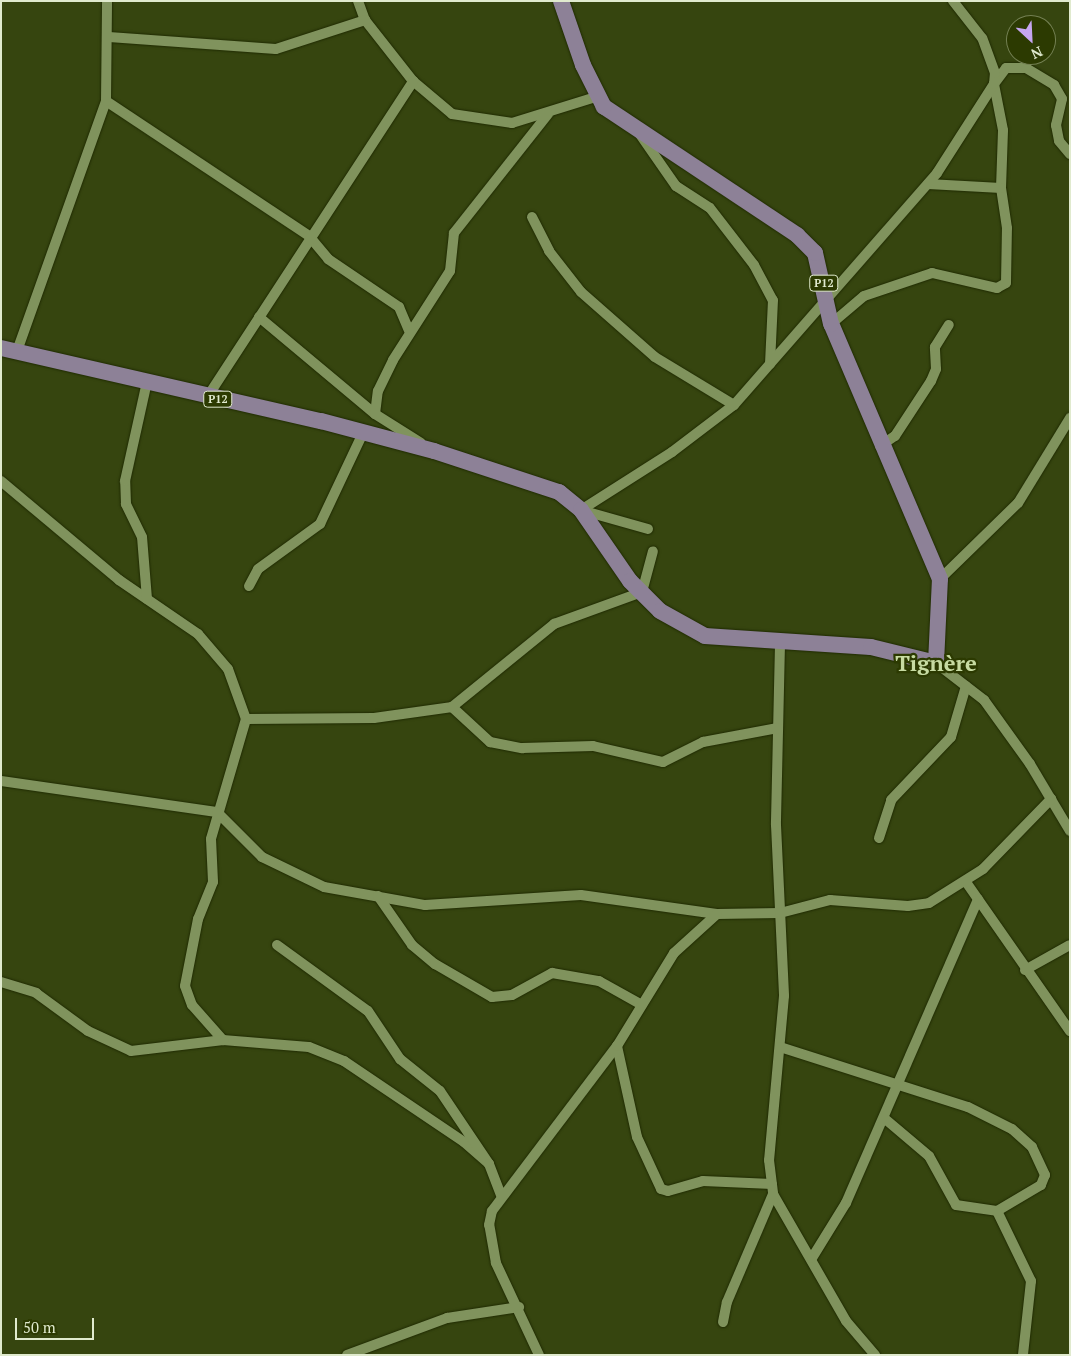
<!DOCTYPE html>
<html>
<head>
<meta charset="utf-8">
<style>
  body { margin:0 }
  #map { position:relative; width:1071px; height:1356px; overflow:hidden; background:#36450f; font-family:"PT Serif",serif }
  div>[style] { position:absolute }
  .roads { filter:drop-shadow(0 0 1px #1f2a02) drop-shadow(0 0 1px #1f2a02) }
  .street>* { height:10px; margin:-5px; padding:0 5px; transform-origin:5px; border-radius:5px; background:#80935d }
  .primary>* { height:16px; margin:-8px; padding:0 8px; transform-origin:8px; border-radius:8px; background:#8d8197 }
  span { translate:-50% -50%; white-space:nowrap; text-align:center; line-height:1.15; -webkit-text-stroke:4.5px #2c3a01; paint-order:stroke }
  .shield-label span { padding:1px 4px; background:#2c3a01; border:1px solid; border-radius:4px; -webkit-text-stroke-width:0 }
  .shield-label { font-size:11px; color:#e0eace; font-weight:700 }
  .town-label { font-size:22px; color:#c7dba2; font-weight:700 }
  .frame { position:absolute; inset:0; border:2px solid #e0eace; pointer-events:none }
  .north { position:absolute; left:1006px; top:15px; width:50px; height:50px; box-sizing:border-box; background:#2c3a01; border:1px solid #748053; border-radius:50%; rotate:155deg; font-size:14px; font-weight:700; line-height:20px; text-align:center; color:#e0eace }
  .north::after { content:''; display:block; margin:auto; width:18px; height:22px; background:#c6a6f0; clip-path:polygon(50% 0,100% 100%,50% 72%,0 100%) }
  .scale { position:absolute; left:15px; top:1318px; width:79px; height:22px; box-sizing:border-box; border:2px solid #e0eace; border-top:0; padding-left:6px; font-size:15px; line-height:18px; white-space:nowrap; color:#e0eace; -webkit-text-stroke:4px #2c3a01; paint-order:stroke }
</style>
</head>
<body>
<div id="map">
  <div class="roads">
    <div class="street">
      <i style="left:358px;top:1px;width:20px;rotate:70deg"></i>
      <i style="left:365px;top:20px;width:78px;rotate:51.8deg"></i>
      <i style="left:413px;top:81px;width:51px;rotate:40.2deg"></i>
      <i style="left:452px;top:114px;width:61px;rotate:8.5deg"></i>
      <i style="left:512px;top:123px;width:91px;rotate:-17.2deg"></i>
      <i style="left:109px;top:37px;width:167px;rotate:4.1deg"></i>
      <i style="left:276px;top:49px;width:94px;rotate:-18deg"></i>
      <i style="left:106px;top:101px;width:244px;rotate:33.6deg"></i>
      <i style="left:309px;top:236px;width:30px;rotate:50deg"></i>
      <i style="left:328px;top:259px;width:86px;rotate:34.1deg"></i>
      <i style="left:399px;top:307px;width:25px;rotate:67deg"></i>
      <i style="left:639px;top:133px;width:65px;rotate:55.1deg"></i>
      <i style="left:676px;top:186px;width:40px;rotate:32.9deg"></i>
      <i style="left:710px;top:208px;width:72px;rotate:52.3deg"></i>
      <i style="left:754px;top:265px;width:40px;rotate:62deg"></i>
      <i style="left:773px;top:300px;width:64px;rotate:92.7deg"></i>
      <i style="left:1001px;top:188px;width:58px;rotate:-88deg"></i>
      <i style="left:1003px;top:130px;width:47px;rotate:-101.1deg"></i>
      <i style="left:994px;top:84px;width:20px;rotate:-53deg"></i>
      <i style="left:1006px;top:68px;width:20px"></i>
      <i style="left:1026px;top:68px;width:33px;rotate:31deg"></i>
      <i style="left:1054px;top:85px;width:16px;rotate:60deg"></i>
      <i style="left:1062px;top:99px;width:27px;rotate:103deg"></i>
      <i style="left:1056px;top:125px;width:16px;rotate:79deg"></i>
      <i style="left:1059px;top:141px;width:17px;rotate:50deg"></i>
      <i style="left:532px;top:217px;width:38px;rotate:63deg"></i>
      <i style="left:549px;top:251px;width:52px;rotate:52deg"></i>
      <i style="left:581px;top:292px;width:98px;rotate:41.3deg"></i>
      <i style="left:655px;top:357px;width:92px;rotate:31.3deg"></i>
      <i style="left:259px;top:317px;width:151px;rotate:39.9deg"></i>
      <i style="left:375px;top:414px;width:54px;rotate:32.2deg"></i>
      <i style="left:831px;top:324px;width:43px;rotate:-40.3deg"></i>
      <i style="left:864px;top:296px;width:72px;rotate:-18.7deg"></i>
      <i style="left:932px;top:273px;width:67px;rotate:13deg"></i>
      <i style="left:997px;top:288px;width:10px;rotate:-29deg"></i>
      <i style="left:1006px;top:283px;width:55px;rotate:-89deg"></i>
      <i style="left:1007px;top:228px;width:40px;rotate:-98.5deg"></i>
      <i style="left:1001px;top:188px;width:73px;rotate:-176.9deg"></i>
      <i style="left:17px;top:351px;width:265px;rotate:-70.4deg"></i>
      <i style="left:106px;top:101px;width:100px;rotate:-89.4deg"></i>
      <i style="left:208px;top:396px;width:376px;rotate:-56.9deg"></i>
      <i style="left:375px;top:414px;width:23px;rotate:-83deg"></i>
      <i style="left:378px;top:391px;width:34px;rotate:-64deg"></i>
      <i style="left:393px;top:360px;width:106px;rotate:-57.4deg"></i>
      <i style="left:450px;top:271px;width:38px;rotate:-84deg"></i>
      <i style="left:454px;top:233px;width:152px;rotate:-51.7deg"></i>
      <i style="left:880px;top:446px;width:18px;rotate:-34deg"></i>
      <i style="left:895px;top:436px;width:66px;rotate:-56.8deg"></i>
      <i style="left:931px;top:381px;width:13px;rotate:-67deg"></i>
      <i style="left:936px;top:369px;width:22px;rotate:-93deg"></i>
      <i style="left:935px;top:347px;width:26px;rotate:-58deg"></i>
      <i style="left:1px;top:481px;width:154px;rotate:40deg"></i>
      <i style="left:119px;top:580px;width:96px;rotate:34.4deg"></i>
      <i style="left:198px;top:634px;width:46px;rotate:49.4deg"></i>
      <i style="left:228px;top:669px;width:53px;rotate:70.2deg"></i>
      <i style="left:246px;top:719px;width:125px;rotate:106.3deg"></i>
      <i style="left:211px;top:839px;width:43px;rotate:87.3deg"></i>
      <i style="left:213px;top:882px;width:40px;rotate:112deg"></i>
      <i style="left:198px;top:919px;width:68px;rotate:101deg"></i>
      <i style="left:185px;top:986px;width:20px;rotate:70deg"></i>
      <i style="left:192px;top:1005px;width:47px;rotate:48.5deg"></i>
      <i style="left:223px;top:1040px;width:86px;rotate:4.7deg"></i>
      <i style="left:309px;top:1047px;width:38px;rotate:22deg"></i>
      <i style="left:344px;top:1061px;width:145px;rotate:34deg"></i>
      <i style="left:464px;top:1142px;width:33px;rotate:41deg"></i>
      <i style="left:648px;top:529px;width:70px;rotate:-164.2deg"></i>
      <i style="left:581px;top:510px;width:108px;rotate:-32.5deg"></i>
      <i style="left:672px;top:452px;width:78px;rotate:-37.2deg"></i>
      <i style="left:734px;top:405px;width:308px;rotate:-48.8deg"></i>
      <i style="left:937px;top:173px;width:106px;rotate:-57.4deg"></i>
      <i style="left:994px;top:84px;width:11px;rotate:-85deg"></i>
      <i style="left:995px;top:73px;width:37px;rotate:-110deg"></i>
      <i style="left:982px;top:38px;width:47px;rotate:-128.1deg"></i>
      <i style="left:940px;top:579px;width:109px;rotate:-44.3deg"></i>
      <i style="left:1018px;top:503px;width:100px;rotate:-58.5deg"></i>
      <i style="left:249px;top:586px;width:19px;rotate:-62deg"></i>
      <i style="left:258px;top:569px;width:77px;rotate:-36deg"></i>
      <i style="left:320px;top:524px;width:101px;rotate:-64.7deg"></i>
      <i style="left:147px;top:599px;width:62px;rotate:-94.6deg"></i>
      <i style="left:142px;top:537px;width:37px;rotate:-116deg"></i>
      <i style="left:126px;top:504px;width:23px;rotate:-92deg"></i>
      <i style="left:125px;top:481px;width:101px;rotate:-77.5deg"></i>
      <i style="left:780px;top:644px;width:181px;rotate:91.3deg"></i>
      <i style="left:776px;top:825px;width:171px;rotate:87.3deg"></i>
      <i style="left:784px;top:996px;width:165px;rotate:95.2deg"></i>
      <i style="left:769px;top:1160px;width:34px;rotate:83deg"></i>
      <i style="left:773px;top:1194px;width:146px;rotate:60.1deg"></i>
      <i style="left:846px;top:1321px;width:45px;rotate:49.5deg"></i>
      <i style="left:936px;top:663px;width:61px;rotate:37.6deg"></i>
      <i style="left:984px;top:700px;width:79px;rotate:54.3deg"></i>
      <i style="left:1030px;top:764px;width:78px;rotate:59.2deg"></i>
      <i style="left:452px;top:707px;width:52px;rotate:42.6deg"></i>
      <i style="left:490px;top:742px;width:33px;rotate:11deg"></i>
      <i style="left:522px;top:748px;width:71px;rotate:-1.6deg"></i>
      <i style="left:593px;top:746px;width:72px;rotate:12.9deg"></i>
      <i style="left:663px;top:762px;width:45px;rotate:-26.6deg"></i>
      <i style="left:703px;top:742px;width:76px;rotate:-10.6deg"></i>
      <i style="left:246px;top:719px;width:128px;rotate:-0.4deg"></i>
      <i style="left:374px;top:718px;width:79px;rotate:-8deg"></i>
      <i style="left:452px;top:707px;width:132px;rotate:-39.1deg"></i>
      <i style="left:554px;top:624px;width:94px;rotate:-20deg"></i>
      <i style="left:642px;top:592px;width:42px;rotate:-75deg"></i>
      <i style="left:1px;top:781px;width:218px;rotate:8.2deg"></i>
      <i style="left:217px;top:812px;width:64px;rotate:45deg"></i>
      <i style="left:262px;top:857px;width:69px;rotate:25.8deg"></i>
      <i style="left:324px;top:887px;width:103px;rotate:10.1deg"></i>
      <i style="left:425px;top:905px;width:156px;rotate:-3.7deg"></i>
      <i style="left:581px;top:895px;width:137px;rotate:8deg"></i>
      <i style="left:717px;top:914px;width:63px;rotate:-0.9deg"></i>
      <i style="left:780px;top:913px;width:52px;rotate:-14.6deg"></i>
      <i style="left:830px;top:900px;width:78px;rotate:4.4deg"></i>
      <i style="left:908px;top:906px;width:21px;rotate:-8deg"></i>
      <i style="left:929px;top:903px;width:64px;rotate:-32.2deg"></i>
      <i style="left:983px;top:869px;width:98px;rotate:-45.8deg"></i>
      <i style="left:879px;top:838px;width:40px;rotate:-72deg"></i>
      <i style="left:891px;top:800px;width:87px;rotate:-46.4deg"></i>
      <i style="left:951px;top:737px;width:53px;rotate:-73.6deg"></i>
      <i style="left:966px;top:882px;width:182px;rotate:55.1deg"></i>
      <i style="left:378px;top:896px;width:60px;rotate:55.2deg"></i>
      <i style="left:412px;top:945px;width:30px;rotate:40deg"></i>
      <i style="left:435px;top:964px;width:66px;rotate:30.1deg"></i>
      <i style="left:492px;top:997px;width:20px;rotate:-6deg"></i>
      <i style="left:512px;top:995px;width:46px;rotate:-28.8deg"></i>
      <i style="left:552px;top:973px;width:48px;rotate:9.7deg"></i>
      <i style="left:599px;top:981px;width:49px;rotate:29.2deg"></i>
      <i style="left:277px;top:945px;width:112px;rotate:36deg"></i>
      <i style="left:368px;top:1011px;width:58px;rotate:56.3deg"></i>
      <i style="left:400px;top:1059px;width:51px;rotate:38.7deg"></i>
      <i style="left:440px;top:1091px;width:88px;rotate:56.1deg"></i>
      <i style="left:489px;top:1164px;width:33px;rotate:69deg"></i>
      <i style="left:1025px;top:970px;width:51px;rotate:-29.1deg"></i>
      <i style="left:1px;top:982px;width:37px;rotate:17deg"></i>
      <i style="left:36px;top:993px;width:64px;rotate:36.2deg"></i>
      <i style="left:88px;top:1031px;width:47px;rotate:24.9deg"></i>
      <i style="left:131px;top:1051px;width:93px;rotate:-6.8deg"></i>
      <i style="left:617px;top:1046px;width:93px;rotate:77.6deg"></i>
      <i style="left:637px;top:1137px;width:57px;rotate:65.2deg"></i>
      <i style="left:661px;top:1189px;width:7px;rotate:16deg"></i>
      <i style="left:668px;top:1191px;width:36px;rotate:-16deg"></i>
      <i style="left:703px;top:1181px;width:69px;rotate:2.5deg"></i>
      <i style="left:780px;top:1047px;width:197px;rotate:17.7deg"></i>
      <i style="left:968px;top:1107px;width:49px;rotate:26.6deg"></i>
      <i style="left:1012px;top:1129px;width:27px;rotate:42deg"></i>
      <i style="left:1032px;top:1147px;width:31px;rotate:65deg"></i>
      <i style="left:1045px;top:1175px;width:11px;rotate:112deg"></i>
      <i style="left:1041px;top:1185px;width:51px;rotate:149.4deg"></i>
      <i style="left:997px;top:1211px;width:78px;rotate:64.1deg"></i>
      <i style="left:1031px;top:1281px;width:74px;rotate:96.2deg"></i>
      <i style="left:884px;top:1118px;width:59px;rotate:40.2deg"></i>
      <i style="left:929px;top:1156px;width:56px;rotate:61.1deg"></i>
      <i style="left:956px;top:1205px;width:41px;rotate:8.3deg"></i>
      <i style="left:812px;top:1258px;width:65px;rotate:-58.3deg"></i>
      <i style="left:846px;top:1203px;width:331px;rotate:-66.5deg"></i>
      <i style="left:723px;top:1322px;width:20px;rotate:-79deg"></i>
      <i style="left:727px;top:1302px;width:117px;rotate:-66.9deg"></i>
      <i style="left:347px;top:1355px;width:107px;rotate:-20.3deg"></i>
      <i style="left:447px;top:1318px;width:73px;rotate:-8.7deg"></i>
      <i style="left:539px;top:1355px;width:102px;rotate:-115.1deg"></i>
      <i style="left:496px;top:1263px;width:39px;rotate:-100deg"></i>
      <i style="left:489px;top:1225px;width:14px;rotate:-78deg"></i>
      <i style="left:492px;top:1211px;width:207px;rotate:-52.9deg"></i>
      <i style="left:617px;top:1046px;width:109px;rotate:-58.5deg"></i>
      <i style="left:674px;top:953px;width:58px;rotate:-42.2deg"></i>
    </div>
    <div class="primary">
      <i style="left:1px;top:348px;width:328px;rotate:12.9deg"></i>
      <i style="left:321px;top:421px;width:117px;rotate:14.9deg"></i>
      <i style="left:434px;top:451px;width:132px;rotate:18.2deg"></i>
      <i style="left:559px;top:492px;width:28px;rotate:39deg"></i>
      <i style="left:581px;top:510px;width:86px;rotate:55.4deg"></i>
      <i style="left:630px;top:581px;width:42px;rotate:45deg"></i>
      <i style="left:660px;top:611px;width:51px;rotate:29.1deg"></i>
      <i style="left:705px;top:636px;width:166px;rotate:3.8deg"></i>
      <i style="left:871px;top:647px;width:67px;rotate:13.8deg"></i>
      <i style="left:936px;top:663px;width:84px;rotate:-87.3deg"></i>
      <i style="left:940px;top:579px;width:277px;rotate:-113.1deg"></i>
      <i style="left:831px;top:324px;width:73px;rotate:-102.7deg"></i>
      <i style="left:815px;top:253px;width:25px;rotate:-135deg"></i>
      <i style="left:797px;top:235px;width:232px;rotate:-146.4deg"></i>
      <i style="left:604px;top:107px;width:47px;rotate:-116.6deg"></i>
      <i style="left:583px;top:65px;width:68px;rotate:-109deg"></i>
    </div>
  </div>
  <div class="shield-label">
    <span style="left:824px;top:283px">P12</span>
    <span style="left:218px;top:399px">P12</span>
  </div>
  <div class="town-label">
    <span style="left:936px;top:663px">Tignère</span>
  </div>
  <div class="frame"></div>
  <div class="north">N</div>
  <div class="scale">50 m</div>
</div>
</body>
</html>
